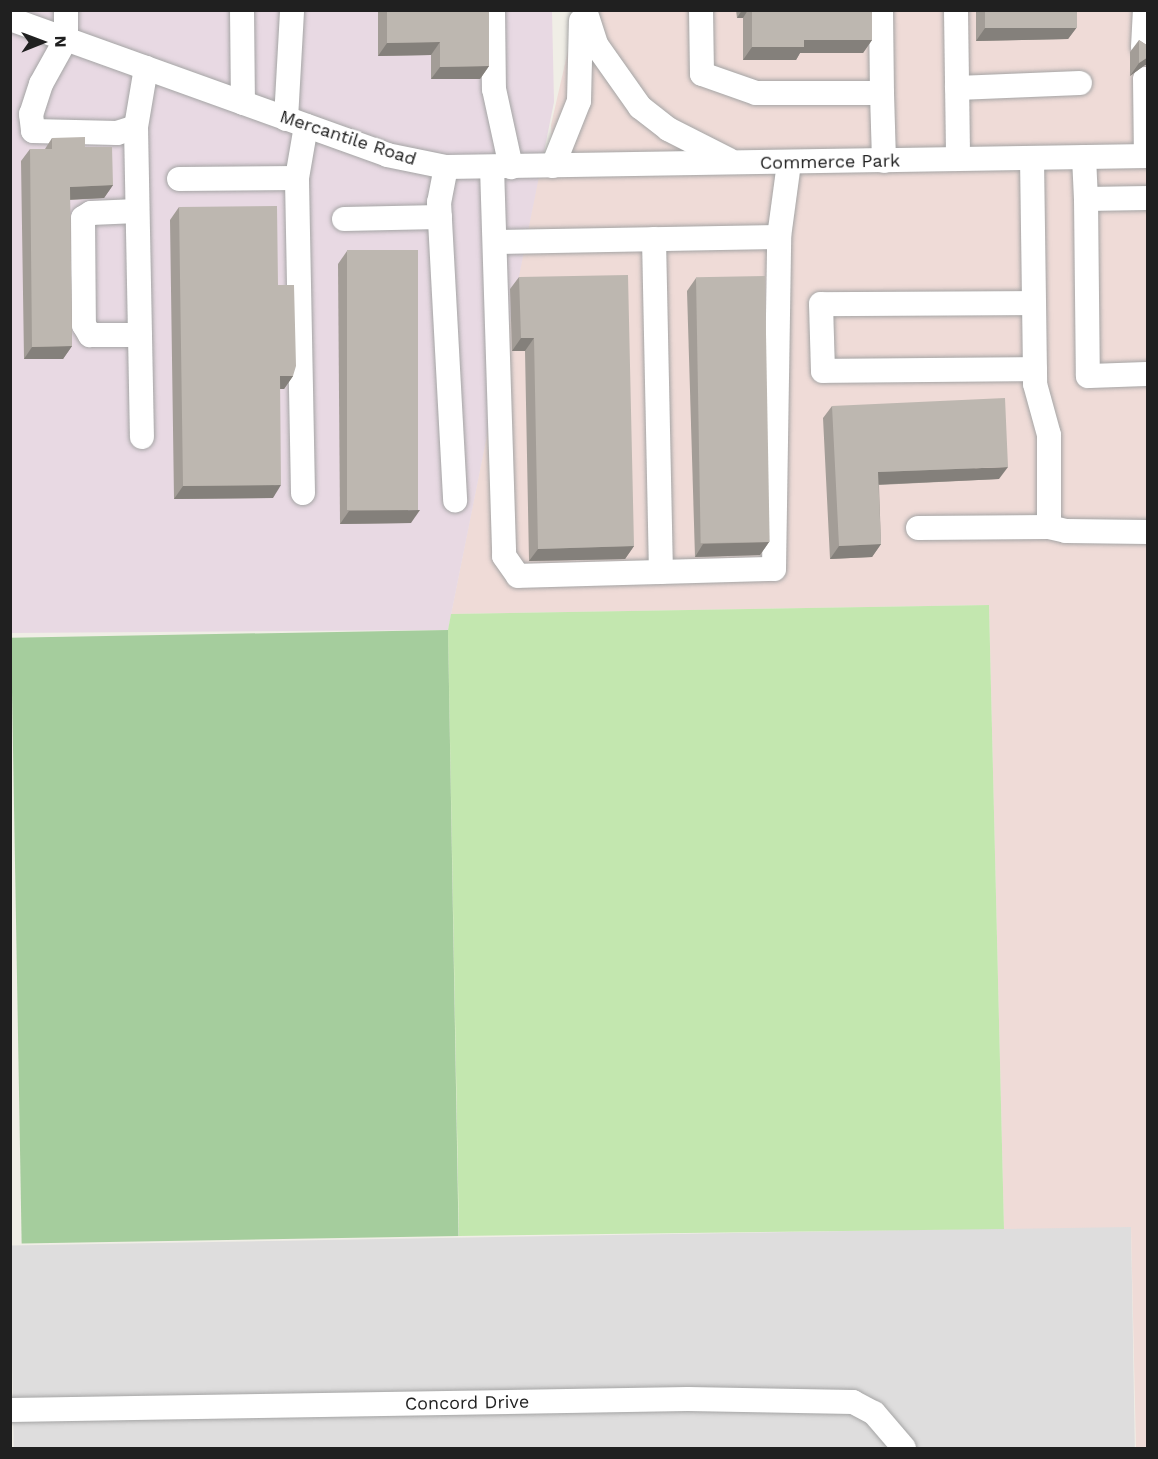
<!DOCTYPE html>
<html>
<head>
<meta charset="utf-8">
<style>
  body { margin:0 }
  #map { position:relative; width:1158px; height:1459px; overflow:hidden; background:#f0eee6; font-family:"Work Sans",sans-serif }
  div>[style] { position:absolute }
  .residential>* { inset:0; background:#dedddd; transform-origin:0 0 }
  .commercial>* { inset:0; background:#efdbd7 }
  .industrial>* { inset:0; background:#e8d9e3 }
  .grass>* { inset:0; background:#c3e7af }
  .forest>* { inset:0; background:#a5cd9d; transform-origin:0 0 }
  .roads { filter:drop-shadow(0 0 2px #a4a4a4) drop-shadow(0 0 2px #a4a4a4) }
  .minor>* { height:24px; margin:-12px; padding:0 12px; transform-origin:12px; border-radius:12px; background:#fff }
  .wall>* { inset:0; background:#a39d97 }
  .shaded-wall>* { inset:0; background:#84807b }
  .building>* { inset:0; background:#bdb7b0; transform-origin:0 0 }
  span { translate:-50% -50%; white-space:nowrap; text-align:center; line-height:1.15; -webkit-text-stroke:5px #fff; paint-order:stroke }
  .street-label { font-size:18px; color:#202020 }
  .frame { position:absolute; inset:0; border:12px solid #202020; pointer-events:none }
  .north { position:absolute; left:12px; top:12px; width:60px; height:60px; -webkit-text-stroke:4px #fff; paint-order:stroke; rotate:89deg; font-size:16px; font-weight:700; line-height:24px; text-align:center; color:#202020 }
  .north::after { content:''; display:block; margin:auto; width:21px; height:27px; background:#202020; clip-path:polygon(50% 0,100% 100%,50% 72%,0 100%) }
</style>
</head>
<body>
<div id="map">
  <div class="residential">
    <i style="left:1131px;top:1226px;width:222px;height:1121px;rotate:89deg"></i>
  </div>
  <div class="commercial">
    <i style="clip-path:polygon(577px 11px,1147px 11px,1147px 1448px,1136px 1448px,1131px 1227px,1004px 1229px,989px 605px,451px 614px,538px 179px,553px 166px,551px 125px)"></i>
  </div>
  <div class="industrial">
    <i style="clip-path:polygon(10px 11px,552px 11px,554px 102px,448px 630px,11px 633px)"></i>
  </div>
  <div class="grass">
    <i style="clip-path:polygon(989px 605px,1004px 1229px,459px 1236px,448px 630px,451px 614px)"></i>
  </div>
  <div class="forest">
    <i style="left:448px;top:630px;width:606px;height:437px;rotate:89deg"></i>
  </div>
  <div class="roads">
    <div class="minor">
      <i style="left:66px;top:10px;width:29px;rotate:90deg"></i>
      <i style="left:66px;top:39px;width:51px;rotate:119.1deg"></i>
      <i style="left:41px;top:84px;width:32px;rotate:108deg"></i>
      <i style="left:31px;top:114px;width:17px;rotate:83deg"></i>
      <i style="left:33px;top:131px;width:84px;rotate:1.4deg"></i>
      <i style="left:117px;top:133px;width:20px;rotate:-18deg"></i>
      <i style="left:136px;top:127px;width:60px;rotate:-80.4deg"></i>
      <i style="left:242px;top:10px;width:93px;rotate:89.4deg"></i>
      <i style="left:493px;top:10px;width:79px;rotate:89.3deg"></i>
      <i style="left:494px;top:89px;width:80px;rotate:77.7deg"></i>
      <i style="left:585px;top:10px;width:38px;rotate:72deg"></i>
      <i style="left:597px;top:46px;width:75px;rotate:54.8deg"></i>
      <i style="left:640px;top:107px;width:36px;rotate:38deg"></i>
      <i style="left:668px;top:129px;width:68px;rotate:26.9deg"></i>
      <i style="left:701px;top:10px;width:64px;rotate:89.1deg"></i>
      <i style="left:702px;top:74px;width:57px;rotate:19.4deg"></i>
      <i style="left:756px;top:93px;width:126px"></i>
      <i style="left:882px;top:93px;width:83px;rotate:-90.7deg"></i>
      <i style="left:956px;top:10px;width:149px;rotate:89.2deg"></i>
      <i style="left:10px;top:19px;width:401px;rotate:19.8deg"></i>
      <i style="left:387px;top:155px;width:60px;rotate:11.5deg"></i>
      <i style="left:446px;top:167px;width:702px;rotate:-0.9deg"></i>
      <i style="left:1143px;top:47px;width:37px;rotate:-87deg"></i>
      <i style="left:1145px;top:79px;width:77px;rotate:89.3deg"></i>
      <i style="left:957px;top:88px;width:123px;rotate:-2.3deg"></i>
      <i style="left:882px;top:93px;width:68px;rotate:88.3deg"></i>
      <i style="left:286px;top:119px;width:109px;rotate:-86.8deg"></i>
      <i style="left:136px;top:127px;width:310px;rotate:88.9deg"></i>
      <i style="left:1084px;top:157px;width:42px;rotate:87.3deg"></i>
      <i style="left:1032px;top:158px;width:226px;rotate:89.2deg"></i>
      <i style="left:1035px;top:384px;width:53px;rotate:74.6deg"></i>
      <i style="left:1049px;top:435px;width:92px;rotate:90deg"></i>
      <i style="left:553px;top:166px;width:70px;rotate:-68.2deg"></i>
      <i style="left:579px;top:101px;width:80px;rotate:-88.6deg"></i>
      <i style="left:446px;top:167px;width:36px;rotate:101deg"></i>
      <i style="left:439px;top:202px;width:299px;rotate:86.9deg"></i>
      <i style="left:492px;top:167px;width:389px;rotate:88.2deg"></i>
      <i style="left:504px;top:556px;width:24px;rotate:55deg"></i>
      <i style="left:518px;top:576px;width:256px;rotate:-1.6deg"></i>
      <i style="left:774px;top:569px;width:332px;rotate:-89.1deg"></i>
      <i style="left:179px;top:179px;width:118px;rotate:-0.5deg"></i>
      <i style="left:1148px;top:198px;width:62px;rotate:179.1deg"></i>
      <i style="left:1086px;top:199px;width:177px;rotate:89.4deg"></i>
      <i style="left:1088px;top:376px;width:60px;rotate:-1.9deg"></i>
      <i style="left:137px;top:211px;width:46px;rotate:177.5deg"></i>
      <i style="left:91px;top:213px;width:9px;rotate:148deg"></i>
      <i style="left:83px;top:218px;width:107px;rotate:89.5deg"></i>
      <i style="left:84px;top:325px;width:12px;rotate:59deg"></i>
      <i style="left:90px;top:335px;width:50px"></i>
      <i style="left:344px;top:219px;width:96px;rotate:-1.2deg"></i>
      <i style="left:654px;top:239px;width:333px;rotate:88.8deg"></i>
      <i style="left:495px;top:242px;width:284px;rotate:-1deg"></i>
      <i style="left:779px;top:237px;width:75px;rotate:-82.3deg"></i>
      <i style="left:1034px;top:303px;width:213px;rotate:179.7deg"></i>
      <i style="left:821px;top:304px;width:67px;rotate:88.3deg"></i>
      <i style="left:823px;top:371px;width:212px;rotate:-0.5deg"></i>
      <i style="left:303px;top:493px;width:315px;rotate:-91.1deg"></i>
      <i style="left:297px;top:178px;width:53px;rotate:-80.2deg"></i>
      <i style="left:918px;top:528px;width:131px;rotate:-0.4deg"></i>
      <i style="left:1049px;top:527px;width:17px;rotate:13deg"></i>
      <i style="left:1066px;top:531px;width:82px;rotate:0.7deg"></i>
      <i style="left:10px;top:1410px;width:678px;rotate:-0.93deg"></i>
      <i style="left:688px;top:1399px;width:165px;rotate:1deg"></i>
      <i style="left:853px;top:1402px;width:24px;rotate:28deg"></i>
      <i style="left:874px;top:1413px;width:46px;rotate:49.4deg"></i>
    </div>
  </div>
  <div class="wall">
    <i style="clip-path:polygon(378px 10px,489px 10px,489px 66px,480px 79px,431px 79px,431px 55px,378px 56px)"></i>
    <i style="clip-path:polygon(736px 10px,872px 10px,872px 40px,863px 53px,800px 53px,796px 60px,743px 60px,743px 18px,737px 18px)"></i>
    <i style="clip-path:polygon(976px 10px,1077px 10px,1077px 27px,1068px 39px,976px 41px)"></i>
    <i style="clip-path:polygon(1139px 40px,1148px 46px,1148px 65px,1145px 65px,1130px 76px,1130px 52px)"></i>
    <i style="clip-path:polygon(52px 138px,85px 147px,113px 185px,104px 198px,70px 200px,72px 346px,63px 359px,24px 359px,21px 161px,30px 149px,45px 149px)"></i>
    <i style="clip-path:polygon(179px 207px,278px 285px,293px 376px,284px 389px,280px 389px,273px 498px,174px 499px,170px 220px)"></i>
    <i style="clip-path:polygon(347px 251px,411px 523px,340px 524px,338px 264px)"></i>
    <i style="clip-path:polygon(519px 277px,634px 546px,625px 559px,529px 561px,525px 351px,512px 351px,510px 289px)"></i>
    <i style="clip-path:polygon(696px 278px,769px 542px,760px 555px,695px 557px,687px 291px)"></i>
    <i style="clip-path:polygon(832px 406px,999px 479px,879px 485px,881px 544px,872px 557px,830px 559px,823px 418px)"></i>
  </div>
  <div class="shaded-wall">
    <i style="clip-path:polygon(742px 10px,748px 10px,743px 18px,737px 18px)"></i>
    <i style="clip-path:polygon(1077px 27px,1068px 39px,976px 41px,985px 28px)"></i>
    <i style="clip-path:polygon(804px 40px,872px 40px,863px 53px,800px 53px,796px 60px,743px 60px,752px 47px)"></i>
    <i style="clip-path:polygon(440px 42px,431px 55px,378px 56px,387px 43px)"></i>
    <i style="clip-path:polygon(1148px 57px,1148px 65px,1145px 65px,1130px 76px,1139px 63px)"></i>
    <i style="clip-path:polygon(489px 66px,480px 79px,431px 79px,440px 67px)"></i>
    <i style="clip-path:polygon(113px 185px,104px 198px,61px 200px,70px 187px)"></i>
    <i style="clip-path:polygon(521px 338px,534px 338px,525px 351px,512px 351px)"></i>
    <i style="clip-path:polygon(72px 346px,63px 359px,24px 359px,32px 347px)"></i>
    <i style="clip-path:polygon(280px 376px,293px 376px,284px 389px,271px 389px)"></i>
    <i style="clip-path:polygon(1008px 467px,999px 479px,869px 485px,878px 472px)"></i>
    <i style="clip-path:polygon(281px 485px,273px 498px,174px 499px,183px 486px)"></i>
    <i style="clip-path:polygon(420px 510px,411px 523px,340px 524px,349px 511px)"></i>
    <i style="clip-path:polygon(769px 542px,760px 555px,695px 557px,703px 544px)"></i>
    <i style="clip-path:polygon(881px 544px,872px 557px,830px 559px,839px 546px)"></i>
    <i style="clip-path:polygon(634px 546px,625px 559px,529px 561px,538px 549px)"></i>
  </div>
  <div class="building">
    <i style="clip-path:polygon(387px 10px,489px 10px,489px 66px,440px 67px,440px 42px,387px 43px)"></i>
    <i style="clip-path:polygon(752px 10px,872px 10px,872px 40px,804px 40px,804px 47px,752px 47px)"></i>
    <i style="left:985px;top:10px;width:92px;height:18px"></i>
    <i style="clip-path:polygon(1139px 40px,1148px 46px,1148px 57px,1139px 63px)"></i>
    <i style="clip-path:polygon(85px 137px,85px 147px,112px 147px,113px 185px,70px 187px,72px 346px,32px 347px,30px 149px,52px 149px,52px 138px)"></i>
    <i style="clip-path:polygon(277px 206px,278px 285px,294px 285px,296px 366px,293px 376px,280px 376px,281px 485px,183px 486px,179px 207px)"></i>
    <i style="left:418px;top:250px;width:260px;height:71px;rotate:90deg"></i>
    <i style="clip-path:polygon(628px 275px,634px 546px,538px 549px,534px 338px,521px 338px,519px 277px)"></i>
    <i style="left:765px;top:276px;width:266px;height:69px;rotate:89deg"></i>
    <i style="clip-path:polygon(1005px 398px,1008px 467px,878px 472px,881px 544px,839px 546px,832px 406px)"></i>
  </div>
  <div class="street-label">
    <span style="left:348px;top:138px;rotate:18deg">Mercantile Road</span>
    <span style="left:830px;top:162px;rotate:-1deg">Commerce Park</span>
    <span style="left:467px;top:1403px;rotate:-1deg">Concord Drive</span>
  </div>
  <div class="frame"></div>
  <div class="north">N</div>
</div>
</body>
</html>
